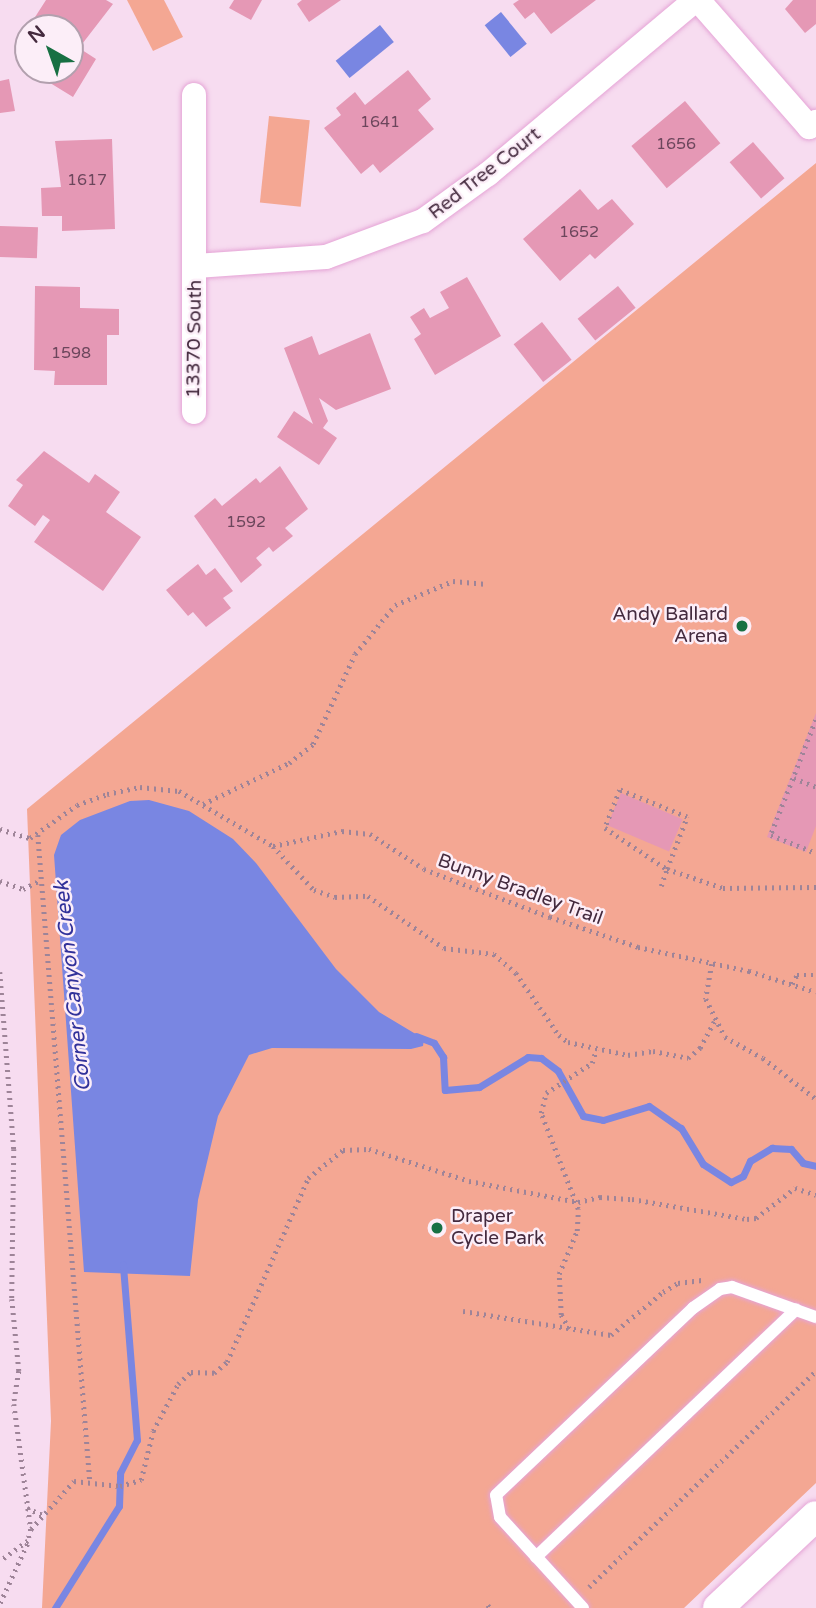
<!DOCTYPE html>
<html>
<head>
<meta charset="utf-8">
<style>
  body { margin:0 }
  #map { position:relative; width:816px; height:1608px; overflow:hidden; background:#f7dcf0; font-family:"Varela Round",sans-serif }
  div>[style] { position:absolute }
  .green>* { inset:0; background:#f4a793; transform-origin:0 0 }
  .water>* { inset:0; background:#7986e2; transform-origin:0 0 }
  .stream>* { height:7px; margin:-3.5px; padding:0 3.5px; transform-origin:3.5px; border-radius:3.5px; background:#7986e2 }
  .building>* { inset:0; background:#e598b5; transform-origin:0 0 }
  .path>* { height:4.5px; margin-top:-2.25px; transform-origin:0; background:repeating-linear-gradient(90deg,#9e8498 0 2px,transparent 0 7px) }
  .roads { filter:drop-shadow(0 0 2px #e5a4d6) drop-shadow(0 0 2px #e5a4d6) }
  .service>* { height:12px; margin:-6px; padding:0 6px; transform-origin:6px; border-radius:6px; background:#fff }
  .minor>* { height:24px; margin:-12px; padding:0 12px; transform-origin:12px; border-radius:12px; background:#fff }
  .tertiary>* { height:30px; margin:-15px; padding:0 15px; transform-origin:15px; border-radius:15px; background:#fff }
  .dots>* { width:19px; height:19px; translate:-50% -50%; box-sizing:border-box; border:4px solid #fceef8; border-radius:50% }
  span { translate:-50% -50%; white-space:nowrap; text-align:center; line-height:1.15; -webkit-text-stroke:5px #fceef8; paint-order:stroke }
  .number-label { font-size:16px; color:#6c465c }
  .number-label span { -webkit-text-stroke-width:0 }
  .street-label { font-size:19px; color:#442a3e }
  .poi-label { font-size:19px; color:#442a3e }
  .right { translate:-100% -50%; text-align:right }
  .left { translate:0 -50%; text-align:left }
  .water-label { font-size:21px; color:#31319a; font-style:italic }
  .north { position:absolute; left:14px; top:14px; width:70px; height:70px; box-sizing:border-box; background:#fceef8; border:2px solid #b2a0ae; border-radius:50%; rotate:320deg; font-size:19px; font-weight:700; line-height:28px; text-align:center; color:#442a3e }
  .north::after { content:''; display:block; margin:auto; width:24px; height:32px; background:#187043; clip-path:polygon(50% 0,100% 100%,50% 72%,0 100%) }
</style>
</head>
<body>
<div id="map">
  <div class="green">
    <i style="clip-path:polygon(127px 0,164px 0,183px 37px,153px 51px)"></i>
    <i style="left:269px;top:116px;width:41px;height:87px;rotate:6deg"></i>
    <i style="clip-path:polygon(816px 163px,816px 1483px,684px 1608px,42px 1608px,51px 1421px,27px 809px)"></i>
  </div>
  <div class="water">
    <i style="left:501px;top:12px;width:41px;height:21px;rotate:51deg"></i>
    <i style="left:380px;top:25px;width:22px;height:57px;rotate:51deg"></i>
    <i style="clip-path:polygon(149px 800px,189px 811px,233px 839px,256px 863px,336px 969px,379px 1012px,424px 1039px,423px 1046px,411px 1049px,272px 1048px,249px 1055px,218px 1116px,198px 1200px,190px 1276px,84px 1272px,54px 855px,61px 835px,80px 820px,130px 801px)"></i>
  </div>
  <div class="stream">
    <i style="left:416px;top:1036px;width:19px;rotate:21deg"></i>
    <i style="left:434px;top:1043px;width:17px;rotate:57deg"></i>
    <i style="left:443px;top:1057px;width:33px;rotate:87deg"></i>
    <i style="left:445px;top:1090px;width:34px;rotate:-5deg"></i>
    <i style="left:479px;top:1087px;width:57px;rotate:-31.5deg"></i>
    <i style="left:528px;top:1057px;width:13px;rotate:4deg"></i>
    <i style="left:541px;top:1058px;width:21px;rotate:37deg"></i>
    <i style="left:558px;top:1071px;width:51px;rotate:60.9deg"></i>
    <i style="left:583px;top:1116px;width:20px;rotate:11deg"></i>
    <i style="left:603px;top:1120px;width:48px;rotate:-16.9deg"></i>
    <i style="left:649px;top:1106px;width:39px;rotate:35deg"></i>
    <i style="left:681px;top:1128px;width:42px;rotate:58.6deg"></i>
    <i style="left:703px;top:1164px;width:33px;rotate:33deg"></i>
    <i style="left:731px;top:1182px;width:13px;rotate:-27deg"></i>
    <i style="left:743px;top:1176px;width:17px;rotate:-65deg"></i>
    <i style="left:750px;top:1161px;width:26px;rotate:-31deg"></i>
    <i style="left:772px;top:1148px;width:19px;rotate:3deg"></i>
    <i style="left:791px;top:1149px;width:18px;rotate:49deg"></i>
    <i style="left:803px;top:1163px;width:13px;rotate:13deg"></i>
    <i style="left:55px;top:1608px;width:120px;rotate:-57.9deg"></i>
    <i style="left:119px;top:1506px;width:33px;rotate:-88deg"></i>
    <i style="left:120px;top:1473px;width:37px;rotate:-63deg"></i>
    <i style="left:137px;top:1440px;width:176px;rotate:-94.6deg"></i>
  </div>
  <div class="building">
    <i style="clip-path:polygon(46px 0,106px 0,113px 4px,79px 48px,96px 59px,73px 97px,29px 70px,70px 70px,70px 28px,28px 28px)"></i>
    <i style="clip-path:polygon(234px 0,262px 0,251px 20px,229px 8px)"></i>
    <i style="clip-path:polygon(302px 0,341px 0,309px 22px,297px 4px)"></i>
    <i style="clip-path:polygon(519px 0,596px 0,551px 34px,534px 12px,525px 19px,513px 4px)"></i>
    <i style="clip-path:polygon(793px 0,816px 0,816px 24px,805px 33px,785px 9px)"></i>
    <i style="clip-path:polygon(28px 29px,28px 53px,17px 46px)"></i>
    <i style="clip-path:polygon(408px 70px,431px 99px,418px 110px,434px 129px,380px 173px,373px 164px,361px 174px,324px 128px,341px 115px,336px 108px,355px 92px,365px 105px)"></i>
    <i style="clip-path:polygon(9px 79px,15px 111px,0 113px,0 81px)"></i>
    <i style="left:685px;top:101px;width:55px;height:70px;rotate:50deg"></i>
    <i style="clip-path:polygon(112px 139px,115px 229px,62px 231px,62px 216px,42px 216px,41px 188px,61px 187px,55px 141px)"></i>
    <i style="left:753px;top:142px;width:48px;height:31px;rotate:49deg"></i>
    <i style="clip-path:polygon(580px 189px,598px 210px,612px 199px,634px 224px,595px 259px,590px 254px,560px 281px,523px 239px)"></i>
    <i style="left:0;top:226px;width:38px;height:31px;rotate:2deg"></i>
    <i style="clip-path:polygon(467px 277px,501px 336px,435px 375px,414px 339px,421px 334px,410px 317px,424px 308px,430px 318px,449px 308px,440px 292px)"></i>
    <i style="clip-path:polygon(35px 286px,80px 287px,80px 308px,119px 309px,119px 335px,107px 335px,107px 385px,54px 385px,55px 371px,34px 370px)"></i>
    <i style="left:618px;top:286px;width:28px;height:52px;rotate:51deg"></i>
    <i style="left:542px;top:322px;width:48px;height:36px;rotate:52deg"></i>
    <i style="clip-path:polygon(370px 333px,391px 389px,336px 410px,319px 398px,328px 421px,323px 428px,337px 438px,319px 465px,277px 437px,294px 411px,313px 424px,284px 348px,312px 336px,319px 355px)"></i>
    <i style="clip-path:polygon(44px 451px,89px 483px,95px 474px,120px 492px,106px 512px,141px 537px,103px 591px,34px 542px,50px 520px,43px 515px,35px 526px,8px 506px,23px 485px,16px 480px)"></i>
    <i style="clip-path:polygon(280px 466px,308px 509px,285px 528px,293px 536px,273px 552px,269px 547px,256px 558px,262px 565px,241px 583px,194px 516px,215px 498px,222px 506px,256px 478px,260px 483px)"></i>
    <i style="clip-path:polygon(198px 564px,206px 575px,215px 568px,233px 591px,223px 598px,231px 608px,206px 627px,193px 612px,188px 616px,166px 590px)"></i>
    <i style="clip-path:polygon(816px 713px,816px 826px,806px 852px,767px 837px)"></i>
    <i style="left:621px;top:793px;width:67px;height:35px;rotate:23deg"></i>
  </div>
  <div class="path">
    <i style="left:816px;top:720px;width:123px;rotate:111.4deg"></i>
    <i style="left:771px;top:835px;width:48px;rotate:21.8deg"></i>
    <i style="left:794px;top:778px;width:24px;rotate:22deg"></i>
    <i style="left:203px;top:804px;width:95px;rotate:-25.5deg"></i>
    <i style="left:289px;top:763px;width:31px;rotate:-38deg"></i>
    <i style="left:313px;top:744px;width:99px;rotate:-65deg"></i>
    <i style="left:355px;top:654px;width:63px;rotate:-50.8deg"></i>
    <i style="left:395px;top:605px;width:63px;rotate:-22.5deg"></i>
    <i style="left:453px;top:581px;width:34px;rotate:5deg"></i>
    <i style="left:0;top:829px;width:31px;rotate:17deg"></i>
    <i style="left:30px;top:838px;width:57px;rotate:-35.1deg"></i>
    <i style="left:77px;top:805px;width:32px;rotate:-20deg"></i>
    <i style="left:107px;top:794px;width:34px;rotate:-12deg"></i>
    <i style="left:140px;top:787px;width:39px;rotate:6deg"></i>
    <i style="left:179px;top:791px;width:109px;rotate:30.3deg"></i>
    <i style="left:273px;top:846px;width:71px;rotate:-12.3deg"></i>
    <i style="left:342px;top:831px;width:28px;rotate:6deg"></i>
    <i style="left:370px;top:834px;width:64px;rotate:32.9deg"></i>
    <i style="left:424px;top:869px;width:135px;rotate:20.9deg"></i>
    <i style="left:550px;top:917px;width:93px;rotate:18.8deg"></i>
    <i style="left:638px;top:947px;width:114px;rotate:12.2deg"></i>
    <i style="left:749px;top:971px;width:70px;rotate:17.4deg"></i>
    <i style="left:38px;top:835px;width:648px;rotate:85.4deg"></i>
    <i style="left:273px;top:846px;width:60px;rotate:47deg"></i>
    <i style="left:314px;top:890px;width:22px;rotate:18deg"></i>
    <i style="left:335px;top:897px;width:33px;rotate:-2deg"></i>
    <i style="left:368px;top:896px;width:92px;rotate:34.4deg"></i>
    <i style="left:444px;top:948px;width:50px;rotate:6.8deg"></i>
    <i style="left:494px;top:954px;width:29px;rotate:41deg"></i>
    <i style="left:516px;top:973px;width:75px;rotate:55.3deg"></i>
    <i style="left:559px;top:1035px;width:11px;rotate:38deg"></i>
    <i style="left:568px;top:1042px;width:61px;rotate:12.2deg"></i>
    <i style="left:628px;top:1055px;width:25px;rotate:-9deg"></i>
    <i style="left:653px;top:1051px;width:36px;rotate:11deg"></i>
    <i style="left:688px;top:1058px;width:16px;rotate:-40deg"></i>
    <i style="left:700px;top:1048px;width:30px;rotate:-62deg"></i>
    <i style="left:0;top:881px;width:24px;rotate:19deg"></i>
    <i style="left:23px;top:889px;width:20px;rotate:-27deg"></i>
    <i style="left:661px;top:886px;width:18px;rotate:-71deg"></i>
    <i style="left:667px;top:869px;width:56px;rotate:-69deg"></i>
    <i style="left:687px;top:817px;width:72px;rotate:-158.1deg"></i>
    <i style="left:620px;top:790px;width:41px;rotate:111.5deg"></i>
    <i style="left:605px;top:828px;width:74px;rotate:33.5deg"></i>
    <i style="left:667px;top:869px;width:59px;rotate:18.7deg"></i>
    <i style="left:723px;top:888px;width:93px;rotate:-0.6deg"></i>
    <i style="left:712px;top:964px;width:36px;rotate:100deg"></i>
    <i style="left:706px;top:999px;width:42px;rotate:63.4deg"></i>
    <i style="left:725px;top:1037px;width:43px;rotate:28.9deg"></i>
    <i style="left:763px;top:1058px;width:67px;rotate:37.7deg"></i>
    <i style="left:0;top:972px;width:178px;rotate:85.5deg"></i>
    <i style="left:14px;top:1149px;width:150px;rotate:90.8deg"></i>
    <i style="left:12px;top:1299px;width:72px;rotate:84.4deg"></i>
    <i style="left:19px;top:1371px;width:33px;rotate:99deg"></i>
    <i style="left:14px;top:1404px;width:126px;rotate:82.3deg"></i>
    <i style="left:31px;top:1529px;width:12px;rotate:104deg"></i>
    <i style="left:28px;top:1541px;width:34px;rotate:144deg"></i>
    <i style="left:792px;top:984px;width:10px;rotate:-61deg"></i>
    <i style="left:797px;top:975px;width:19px"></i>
    <i style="left:463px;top:1311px;width:150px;rotate:9.2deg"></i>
    <i style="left:611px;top:1335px;width:67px;rotate:-39.6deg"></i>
    <i style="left:663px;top:1292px;width:17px;rotate:-31deg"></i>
    <i style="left:678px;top:1283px;width:24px;rotate:-7deg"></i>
    <i style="left:569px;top:1329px;width:16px;rotate:-120deg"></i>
    <i style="left:561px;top:1315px;width:41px;rotate:-92.8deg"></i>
    <i style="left:559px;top:1274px;width:47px;rotate:-67.3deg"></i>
    <i style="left:577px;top:1231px;width:22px;rotate:-87deg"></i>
    <i style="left:578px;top:1209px;width:103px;rotate:-111.1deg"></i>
    <i style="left:541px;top:1113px;width:21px;rotate:-76deg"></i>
    <i style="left:546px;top:1093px;width:55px;rotate:-33.1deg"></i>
    <i style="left:592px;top:1063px;width:14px;rotate:-73deg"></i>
    <i style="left:27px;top:1508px;width:17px;rotate:24deg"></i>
    <i style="left:31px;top:1529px;width:64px;rotate:-48.1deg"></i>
    <i style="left:74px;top:1481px;width:46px;rotate:6.2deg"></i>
    <i style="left:120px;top:1486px;width:22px;rotate:-16deg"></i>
    <i style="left:141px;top:1480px;width:50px;rotate:-76.2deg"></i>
    <i style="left:153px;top:1431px;width:53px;rotate:-62deg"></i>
    <i style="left:178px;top:1384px;width:18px;rotate:-43deg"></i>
    <i style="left:191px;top:1372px;width:23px;rotate:2deg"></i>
    <i style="left:214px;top:1373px;width:17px;rotate:-40deg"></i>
    <i style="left:227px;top:1362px;width:201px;rotate:-66.2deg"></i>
    <i style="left:308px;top:1178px;width:45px;rotate:-38.7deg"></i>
    <i style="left:343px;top:1150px;width:26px;rotate:-2deg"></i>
    <i style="left:369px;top:1149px;width:105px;rotate:17.7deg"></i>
    <i style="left:469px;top:1181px;width:111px;rotate:10.9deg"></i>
    <i style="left:578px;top:1202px;width:23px;rotate:-13deg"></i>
    <i style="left:600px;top:1197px;width:32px;rotate:4deg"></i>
    <i style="left:632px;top:1199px;width:117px;rotate:9.9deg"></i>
    <i style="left:747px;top:1219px;width:9px;rotate:-6deg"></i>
    <i style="left:756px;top:1218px;width:49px;rotate:-37.6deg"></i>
    <i style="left:795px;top:1188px;width:22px;rotate:18deg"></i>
    <i style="left:589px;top:1587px;width:313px;rotate:-43.6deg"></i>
    <i style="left:0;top:1603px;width:67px;rotate:-65.3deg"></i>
    <i style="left:488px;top:1605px;width:4px;rotate:56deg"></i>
  </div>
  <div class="roads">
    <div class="service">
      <i style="left:536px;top:1557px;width:359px;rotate:-43.6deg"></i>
      <i style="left:583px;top:1608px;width:123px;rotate:-132.4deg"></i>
      <i style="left:500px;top:1517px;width:22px;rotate:-100deg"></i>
      <i style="left:496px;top:1495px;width:272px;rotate:-43.5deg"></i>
      <i style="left:693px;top:1308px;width:33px;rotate:-35deg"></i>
      <i style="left:720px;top:1289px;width:12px;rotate:-9deg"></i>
      <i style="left:732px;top:1287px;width:89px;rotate:19.7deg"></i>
    </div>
    <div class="minor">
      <i style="left:698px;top:0;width:169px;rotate:48.8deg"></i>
      <i style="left:809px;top:127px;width:9px;rotate:-36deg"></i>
      <i style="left:196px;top:266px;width:130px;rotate:-4deg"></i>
      <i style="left:326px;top:257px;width:103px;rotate:-20.4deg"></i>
      <i style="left:423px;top:221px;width:80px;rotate:-35.9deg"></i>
      <i style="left:488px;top:174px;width:270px;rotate:-40deg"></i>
      <i style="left:194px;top:412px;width:317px;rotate:-90deg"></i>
    </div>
    <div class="tertiary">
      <i style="left:718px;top:1608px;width:134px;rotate:-43.2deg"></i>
    </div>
  </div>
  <div class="dots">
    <i style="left:742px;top:626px;background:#187043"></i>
    <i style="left:437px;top:1228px;background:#187043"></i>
  </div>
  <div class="number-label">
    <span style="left:380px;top:122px">1641</span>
    <span style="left:676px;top:144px">1656</span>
    <span style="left:87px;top:180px">1617</span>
    <span style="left:579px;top:232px">1652</span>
    <span style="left:71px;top:353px">1598</span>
    <span style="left:246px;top:522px">1592</span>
  </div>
  <div class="street-label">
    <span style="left:485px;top:174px;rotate:-38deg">Red Tree Court</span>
    <span style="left:195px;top:339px;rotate:-89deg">13370 South</span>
    <span style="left:520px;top:890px;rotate:20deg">Bunny Bradley Trail</span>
  </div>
  <div class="poi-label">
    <span class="right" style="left:728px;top:626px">Andy Ballard<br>Arena</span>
    <span class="left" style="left:451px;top:1228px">Draper<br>Cycle Park</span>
  </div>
  <div class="water-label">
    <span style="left:73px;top:986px;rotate:-96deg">Corner Canyon Creek</span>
  </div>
  <div class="north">N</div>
</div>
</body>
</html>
